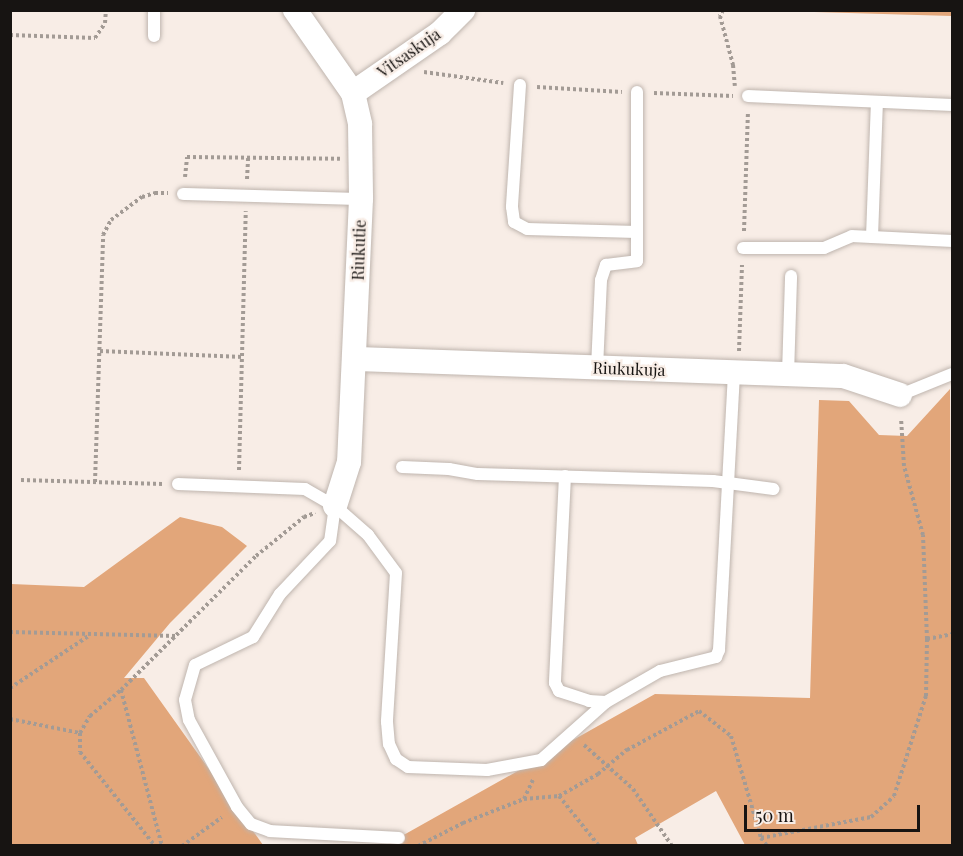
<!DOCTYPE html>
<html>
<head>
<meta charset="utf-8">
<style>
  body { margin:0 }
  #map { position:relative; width:963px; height:856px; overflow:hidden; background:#f8ede6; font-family:"Playfair Display",serif }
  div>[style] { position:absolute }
  .forest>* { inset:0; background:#e2a67a }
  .path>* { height:4px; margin-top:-2px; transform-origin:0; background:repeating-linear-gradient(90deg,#a39b95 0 3px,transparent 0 6px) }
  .roads { filter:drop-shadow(0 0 2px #bfb5ae) drop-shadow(0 0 2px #bfb5ae) }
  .lane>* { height:12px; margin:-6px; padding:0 6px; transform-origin:6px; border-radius:6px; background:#fff }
  .street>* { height:24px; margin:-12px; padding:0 12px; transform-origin:12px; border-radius:12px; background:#fff }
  span { translate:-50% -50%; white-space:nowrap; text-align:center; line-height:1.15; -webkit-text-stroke:4.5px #f8ede6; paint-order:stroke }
  .street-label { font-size:16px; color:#171412 }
  .frame { position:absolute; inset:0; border:12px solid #171412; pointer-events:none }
  .scale { position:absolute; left:744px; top:805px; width:176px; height:27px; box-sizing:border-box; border:3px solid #171412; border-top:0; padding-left:8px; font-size:18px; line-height:21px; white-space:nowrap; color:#171412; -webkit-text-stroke:4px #f8ede6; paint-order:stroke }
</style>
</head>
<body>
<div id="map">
  <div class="forest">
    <i style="clip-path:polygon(952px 10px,952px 16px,780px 11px,780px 10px)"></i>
    <i style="clip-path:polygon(950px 389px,952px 845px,745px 845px,716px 791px,635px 838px,638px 845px,384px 846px,655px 694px,810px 698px,819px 400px,849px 401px,879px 435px,907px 436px)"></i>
    <i style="clip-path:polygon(180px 517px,222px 527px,247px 546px,170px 623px,124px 678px,144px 678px,263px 845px,11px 846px,11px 584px,84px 587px)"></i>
  </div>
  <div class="path">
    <i style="left:723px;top:10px;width:7px;rotate:117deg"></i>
    <i style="left:720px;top:16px;width:51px;rotate:75.1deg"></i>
    <i style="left:733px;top:65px;width:21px;rotate:85deg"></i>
    <i style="left:10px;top:35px;width:85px;rotate:2deg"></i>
    <i style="left:95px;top:38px;width:18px;rotate:-56deg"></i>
    <i style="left:105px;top:23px;width:13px;rotate:-86deg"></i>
    <i style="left:424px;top:72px;width:80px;rotate:7.9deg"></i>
    <i style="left:537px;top:87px;width:85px;rotate:3.4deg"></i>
    <i style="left:654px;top:93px;width:79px;rotate:2.2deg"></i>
    <i style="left:185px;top:177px;width:20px;rotate:-84deg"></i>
    <i style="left:187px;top:157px;width:153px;rotate:0.7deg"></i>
    <i style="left:247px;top:179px;width:21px;rotate:-87deg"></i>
    <i style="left:744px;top:231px;width:119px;rotate:-88.1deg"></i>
    <i style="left:100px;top:351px;width:143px;rotate:2.4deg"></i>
    <i style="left:739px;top:351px;width:86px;rotate:-88deg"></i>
    <i style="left:239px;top:470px;width:259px;rotate:-88.5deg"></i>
    <i style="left:21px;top:480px;width:142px;rotate:1.6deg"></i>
    <i style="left:95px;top:482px;width:247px;rotate:-88.1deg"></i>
    <i style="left:103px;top:235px;width:17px;rotate:-62deg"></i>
    <i style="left:111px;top:220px;width:39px;rotate:-37deg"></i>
    <i style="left:142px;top:197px;width:14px;rotate:-17deg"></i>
    <i style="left:155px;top:193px;width:13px"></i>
    <i style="left:10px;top:632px;width:166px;rotate:1.4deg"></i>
    <i style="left:927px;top:639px;width:25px;rotate:-11deg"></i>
    <i style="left:10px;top:688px;width:96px;rotate:-33.5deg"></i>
    <i style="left:121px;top:690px;width:161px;rotate:75.3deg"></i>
    <i style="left:10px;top:719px;width:71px;rotate:11.3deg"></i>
    <i style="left:80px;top:733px;width:19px;rotate:90deg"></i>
    <i style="left:80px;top:752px;width:120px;rotate:51.4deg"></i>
    <i style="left:80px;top:733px;width:20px;rotate:-60deg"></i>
    <i style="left:90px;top:716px;width:40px;rotate:-40deg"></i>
    <i style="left:121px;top:690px;width:190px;rotate:-44.8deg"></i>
    <i style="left:256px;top:556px;width:62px;rotate:-39.1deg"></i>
    <i style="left:304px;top:517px;width:12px;rotate:-20deg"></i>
    <i style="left:584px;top:745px;width:66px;rotate:41.9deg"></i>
    <i style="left:633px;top:789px;width:69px;rotate:55.6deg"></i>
    <i style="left:559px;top:796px;width:64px;rotate:51.3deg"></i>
    <i style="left:524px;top:799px;width:35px;rotate:-5deg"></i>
    <i style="left:559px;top:796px;width:45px;rotate:-29.4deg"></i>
    <i style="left:598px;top:774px;width:38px;rotate:-40deg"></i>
    <i style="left:627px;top:750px;width:82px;rotate:-28.4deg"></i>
    <i style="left:699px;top:711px;width:41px;rotate:38deg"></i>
    <i style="left:731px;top:736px;width:106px;rotate:73.6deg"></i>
    <i style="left:761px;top:838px;width:10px;rotate:53deg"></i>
    <i style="left:761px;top:838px;width:112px;rotate:-10.8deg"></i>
    <i style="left:871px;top:817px;width:31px;rotate:-42deg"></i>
    <i style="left:894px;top:796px;width:105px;rotate:-72.3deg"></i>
    <i style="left:926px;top:696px;width:57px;rotate:-89deg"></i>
    <i style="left:927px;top:639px;width:104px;rotate:-92.2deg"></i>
    <i style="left:923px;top:535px;width:72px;rotate:-105.4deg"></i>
    <i style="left:904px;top:466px;width:48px;rotate:-93.6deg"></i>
    <i style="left:182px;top:846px;width:49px;rotate:-35.9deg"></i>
    <i style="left:418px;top:846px;width:51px;rotate:-27.1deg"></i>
    <i style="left:463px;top:823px;width:66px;rotate:-21.5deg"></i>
    <i style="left:524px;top:799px;width:21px;rotate:-65deg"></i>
  </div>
  <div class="roads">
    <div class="lane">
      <i style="left:154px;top:36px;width:26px;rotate:-90deg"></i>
      <i style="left:520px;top:85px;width:122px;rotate:93.8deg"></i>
      <i style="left:512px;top:207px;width:15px;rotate:82deg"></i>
      <i style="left:514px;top:222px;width:15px;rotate:28deg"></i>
      <i style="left:527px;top:229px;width:110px;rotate:1.6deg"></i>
      <i style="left:748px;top:96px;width:204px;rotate:2.5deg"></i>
      <i style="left:183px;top:194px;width:178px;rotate:1.6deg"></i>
      <i style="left:872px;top:237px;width:135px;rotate:-87.9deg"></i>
      <i style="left:743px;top:248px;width:81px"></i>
      <i style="left:824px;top:248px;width:30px;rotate:-23deg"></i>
      <i style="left:852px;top:236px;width:100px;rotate:2.9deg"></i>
      <i style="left:597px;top:368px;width:88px;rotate:-87.4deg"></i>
      <i style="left:601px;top:280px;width:16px;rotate:-72deg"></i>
      <i style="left:606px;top:265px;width:31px;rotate:-7deg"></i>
      <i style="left:637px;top:261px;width:169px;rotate:-90deg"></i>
      <i style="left:788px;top:374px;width:98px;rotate:-88.2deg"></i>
      <i style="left:900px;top:395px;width:56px;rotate:-22deg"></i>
      <i style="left:402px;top:467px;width:47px;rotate:2.4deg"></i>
      <i style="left:449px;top:469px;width:29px;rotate:10deg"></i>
      <i style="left:478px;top:474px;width:235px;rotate:1.7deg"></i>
      <i style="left:713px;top:481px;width:61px;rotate:7.6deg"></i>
      <i style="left:565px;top:476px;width:207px;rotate:92.8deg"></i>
      <i style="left:555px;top:683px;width:9px;rotate:63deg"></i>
      <i style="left:559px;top:691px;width:32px;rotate:18deg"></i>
      <i style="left:589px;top:701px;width:17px;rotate:3deg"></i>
      <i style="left:606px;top:702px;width:62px;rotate:-29.9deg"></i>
      <i style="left:660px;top:671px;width:58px;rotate:-14deg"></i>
      <i style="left:716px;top:657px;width:8px;rotate:-67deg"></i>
      <i style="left:719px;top:650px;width:277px;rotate:-86.9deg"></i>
      <i style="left:178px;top:484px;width:127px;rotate:2.3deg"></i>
      <i style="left:305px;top:489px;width:34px;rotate:30deg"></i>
      <i style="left:335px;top:506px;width:44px;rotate:41.3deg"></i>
      <i style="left:368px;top:535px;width:47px;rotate:53.6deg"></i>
      <i style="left:396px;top:573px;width:149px;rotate:93.5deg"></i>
      <i style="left:387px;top:722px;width:22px;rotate:85deg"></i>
      <i style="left:389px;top:744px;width:17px;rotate:65deg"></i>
      <i style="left:396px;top:759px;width:14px;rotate:34deg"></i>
      <i style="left:408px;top:767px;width:79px;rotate:2.2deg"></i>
      <i style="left:487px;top:770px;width:55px;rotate:-10.5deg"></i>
      <i style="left:541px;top:760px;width:87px;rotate:-41.7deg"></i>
      <i style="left:335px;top:506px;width:35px;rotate:98deg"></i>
      <i style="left:330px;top:541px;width:73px;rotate:133.3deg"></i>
      <i style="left:280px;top:594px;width:51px;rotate:122.1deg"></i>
      <i style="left:253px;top:637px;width:64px;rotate:154.2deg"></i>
      <i style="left:195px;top:665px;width:36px;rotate:106deg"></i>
      <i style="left:185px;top:700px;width:20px;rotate:79deg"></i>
      <i style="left:189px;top:720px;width:99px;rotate:61.1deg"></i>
      <i style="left:237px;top:807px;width:22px;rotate:51deg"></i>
      <i style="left:251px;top:824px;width:20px;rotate:20deg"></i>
      <i style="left:270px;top:831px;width:129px;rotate:3.1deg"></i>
    </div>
    <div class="street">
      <i style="left:295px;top:10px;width:101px;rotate:55.1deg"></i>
      <i style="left:353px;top:93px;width:32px;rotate:77deg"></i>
      <i style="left:360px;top:124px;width:75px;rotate:89.2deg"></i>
      <i style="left:361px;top:199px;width:263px;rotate:92.6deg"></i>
      <i style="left:349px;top:462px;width:46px;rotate:107.7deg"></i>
      <i style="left:353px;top:93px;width:106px;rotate:-34.6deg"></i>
      <i style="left:440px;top:33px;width:33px;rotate:-45deg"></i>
      <i style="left:355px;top:359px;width:488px;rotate:2deg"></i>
      <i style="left:843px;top:376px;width:60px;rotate:18.4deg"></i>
    </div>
  </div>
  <div class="street-label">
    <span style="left:409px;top:53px;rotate:-35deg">Vitsaskuja</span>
    <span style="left:359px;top:250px;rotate:-88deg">Riukutie</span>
    <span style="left:629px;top:369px;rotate:2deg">Riukukuja</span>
  </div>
  <div class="frame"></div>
  <div class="scale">50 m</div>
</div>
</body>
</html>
